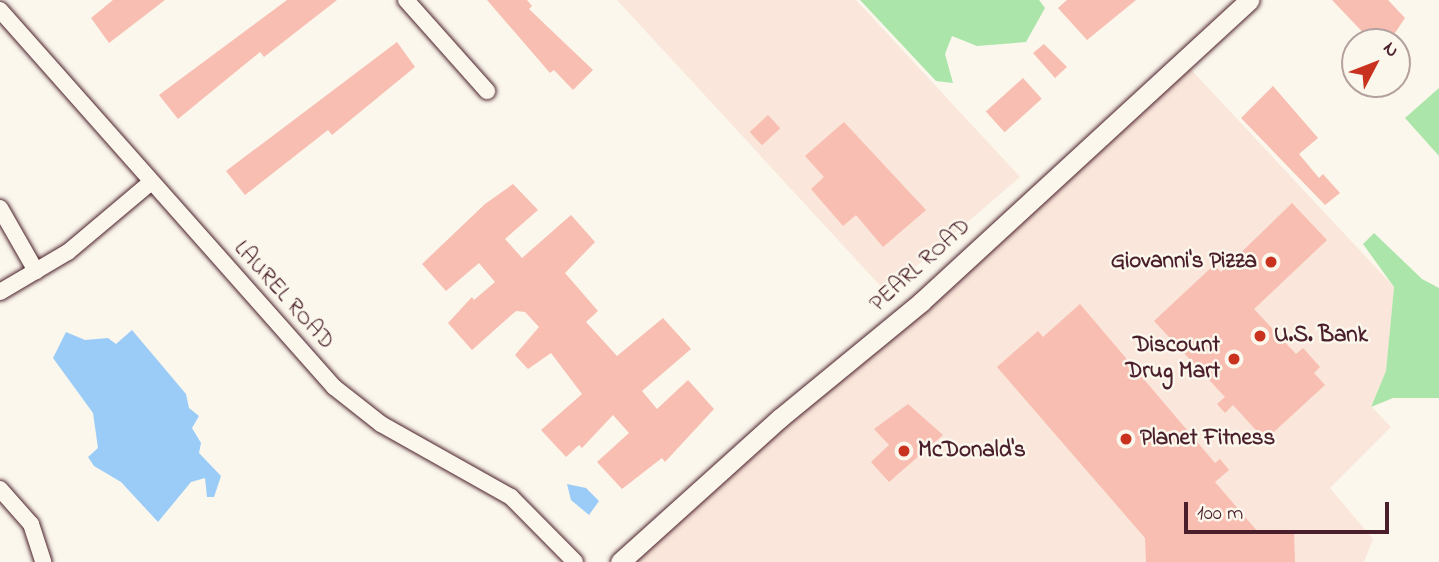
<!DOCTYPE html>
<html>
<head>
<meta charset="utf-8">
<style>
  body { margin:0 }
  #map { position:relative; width:1439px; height:562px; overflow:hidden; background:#fbf7ec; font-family:"Indie Flower",sans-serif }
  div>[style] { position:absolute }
  .built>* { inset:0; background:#fae6da }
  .green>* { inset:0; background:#ace5a9 }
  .water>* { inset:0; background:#9accf7 }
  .building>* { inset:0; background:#f8beb1; transform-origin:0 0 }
  .roads { filter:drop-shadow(0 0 2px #4a1f2b) drop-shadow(0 0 2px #4a1f2b) }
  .minor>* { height:16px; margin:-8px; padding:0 8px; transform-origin:8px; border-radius:8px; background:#fbf7ec }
  .major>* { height:19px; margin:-9.5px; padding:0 9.5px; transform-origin:9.5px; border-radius:9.5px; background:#fbf7ec }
  .dots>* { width:19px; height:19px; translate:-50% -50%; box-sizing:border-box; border:4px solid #fbf7ec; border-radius:50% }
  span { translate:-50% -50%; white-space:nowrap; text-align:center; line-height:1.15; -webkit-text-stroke:5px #fbf7ec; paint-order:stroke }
  .poi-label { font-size:23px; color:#4a1f2b; font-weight:700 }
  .right { translate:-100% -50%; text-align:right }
  .left { translate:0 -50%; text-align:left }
  .street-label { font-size:23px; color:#4a1f2b }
  .north { position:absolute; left:1341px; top:28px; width:70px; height:70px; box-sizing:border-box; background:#fbf7ec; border:2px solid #b4a19f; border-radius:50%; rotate:48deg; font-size:19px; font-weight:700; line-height:28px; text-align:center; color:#4a1f2b }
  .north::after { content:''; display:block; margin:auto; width:24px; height:32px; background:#c8321e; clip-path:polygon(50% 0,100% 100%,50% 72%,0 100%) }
  .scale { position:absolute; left:1184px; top:502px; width:205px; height:32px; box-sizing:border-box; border:4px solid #4a1f2b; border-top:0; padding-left:9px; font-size:21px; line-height:24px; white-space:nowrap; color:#4a1f2b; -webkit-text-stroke:5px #fbf7ec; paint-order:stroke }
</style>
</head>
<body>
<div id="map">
  <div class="built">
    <i style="clip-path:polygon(617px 0,856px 0,1020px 177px,886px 292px)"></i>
    <i style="clip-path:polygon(1182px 60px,1394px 287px,1386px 371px,1371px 406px,1391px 427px,1330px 488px,1373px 539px,1364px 562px,620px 562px)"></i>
  </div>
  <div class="green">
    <i style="clip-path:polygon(860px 0,1039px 0,1045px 8px,1026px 42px,977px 46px,952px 36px,945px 54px,953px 83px,936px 81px)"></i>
    <i style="clip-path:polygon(1439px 88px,1439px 156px,1405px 118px)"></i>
    <i style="clip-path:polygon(1374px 233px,1422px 279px,1439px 288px,1439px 398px,1393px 398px,1371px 407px,1386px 371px,1394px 287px,1363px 244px)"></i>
  </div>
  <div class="water">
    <i style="clip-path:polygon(132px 330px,186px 394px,189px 408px,199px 416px,192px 428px,201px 443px,199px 453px,221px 476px,214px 497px,207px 497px,205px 478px,191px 482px,158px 522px,121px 482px,94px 466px,88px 457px,98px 448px,93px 413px,53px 358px,66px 332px,85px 340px,108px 338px,116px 344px)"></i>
    <i style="clip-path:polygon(567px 484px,586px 488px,599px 501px,589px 515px,571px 500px)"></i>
  </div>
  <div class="building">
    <i style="clip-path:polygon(113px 0,165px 0,109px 43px,91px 18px)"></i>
    <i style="clip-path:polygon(287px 0,337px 0,264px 57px,260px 52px,178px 119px,159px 95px)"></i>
    <i style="clip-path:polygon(487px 0,527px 0,532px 6px,529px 9px,593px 70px,573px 90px,554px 70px,550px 73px)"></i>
    <i style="clip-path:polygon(1067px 0,1136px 0,1087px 40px,1058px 8px)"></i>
    <i style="clip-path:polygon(1332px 0,1388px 0,1405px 18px,1389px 42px,1372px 42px)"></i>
    <i style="clip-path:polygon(397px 42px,415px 67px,332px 135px,328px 130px,245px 195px,226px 171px)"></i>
    <i style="clip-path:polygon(1044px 44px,1067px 67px,1055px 78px,1033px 53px)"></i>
    <i style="left:1023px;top:78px;width:28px;height:50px;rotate:48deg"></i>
    <i style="clip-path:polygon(1273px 86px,1318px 138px,1299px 154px,1319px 178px,1323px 174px,1340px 193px,1325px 205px,1241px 118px)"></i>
    <i style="left:768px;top:115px;width:18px;height:25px;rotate:47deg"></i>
    <i style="clip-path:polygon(844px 122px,926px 210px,883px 247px,856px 215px,843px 226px,811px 189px,824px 177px,805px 156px)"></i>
    <i style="clip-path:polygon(513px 184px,538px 210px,505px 239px,522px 258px,571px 215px,595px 242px,565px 273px,598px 311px,586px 322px,617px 356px,663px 318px,691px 349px,642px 391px,657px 409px,688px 380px,714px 409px,665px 462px,662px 458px,622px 489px,597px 462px,629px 433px,613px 415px,582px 448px,579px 445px,566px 457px,541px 430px,582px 394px,551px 353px,528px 369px,515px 355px,539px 327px,525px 312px,516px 311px,472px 350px,448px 323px,472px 297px,474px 300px,495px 282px,479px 263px,446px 291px,422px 264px,485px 204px)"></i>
    <i style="clip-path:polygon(1292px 203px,1327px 240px,1254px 309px,1296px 354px,1303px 348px,1320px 367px,1314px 373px,1325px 385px,1265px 440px,1233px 405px,1225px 413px,1217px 404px,1225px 397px,1154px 321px,1214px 265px,1221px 272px)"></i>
    <i style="clip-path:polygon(1080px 304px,1215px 463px,1220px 459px,1229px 470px,1215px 482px,1258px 532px,1294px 531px,1295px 562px,1146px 562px,1145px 538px,997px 367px,1038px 331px,1043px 337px)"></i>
    <i style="clip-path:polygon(908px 404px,943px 435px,889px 482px,871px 462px,889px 445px,874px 429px)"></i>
  </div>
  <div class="roads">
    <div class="minor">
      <i style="left:406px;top:0;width:122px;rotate:48.3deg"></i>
      <i style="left:0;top:10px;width:504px;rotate:48.46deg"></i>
      <i style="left:334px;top:387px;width:60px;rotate:38.2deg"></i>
      <i style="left:381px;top:424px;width:149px;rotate:29.3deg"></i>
      <i style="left:511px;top:497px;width:91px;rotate:45.4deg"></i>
      <i style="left:0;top:208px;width:73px;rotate:60.3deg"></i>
      <i style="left:0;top:292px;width:79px;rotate:-30.5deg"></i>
      <i style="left:68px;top:252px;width:107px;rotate:-40.1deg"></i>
      <i style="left:0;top:489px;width:47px;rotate:48.5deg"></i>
      <i style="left:31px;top:524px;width:40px;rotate:72deg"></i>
    </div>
    <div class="major">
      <i style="left:620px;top:562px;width:215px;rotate:-42deg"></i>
      <i style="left:780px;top:418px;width:183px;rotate:-39.4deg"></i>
      <i style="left:921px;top:302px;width:446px;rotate:-42.6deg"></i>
    </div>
  </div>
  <div class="dots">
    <i style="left:1271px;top:262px;background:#c8321e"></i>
    <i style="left:1260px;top:336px;background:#c8321e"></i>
    <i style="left:1234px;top:359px;background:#c8321e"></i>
    <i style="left:1126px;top:439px;background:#c8321e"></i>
    <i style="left:904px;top:451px;background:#c8321e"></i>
  </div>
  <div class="poi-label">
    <span class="right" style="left:1257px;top:262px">Giovanni's Pizza</span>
    <span class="left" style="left:1274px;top:336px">U.S. Bank</span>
    <span class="right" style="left:1220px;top:359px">Discount<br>Drug Mart</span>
    <span class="left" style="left:1140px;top:439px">Planet Fitness</span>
    <span class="left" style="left:918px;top:451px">McDonald's</span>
  </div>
  <div class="street-label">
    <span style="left:921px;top:266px;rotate:-42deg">PEARL ROAD</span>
    <span style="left:283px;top:296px;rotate:48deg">LAUREL ROAD</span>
  </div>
  <div class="north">N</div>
  <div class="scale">100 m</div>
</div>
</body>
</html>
